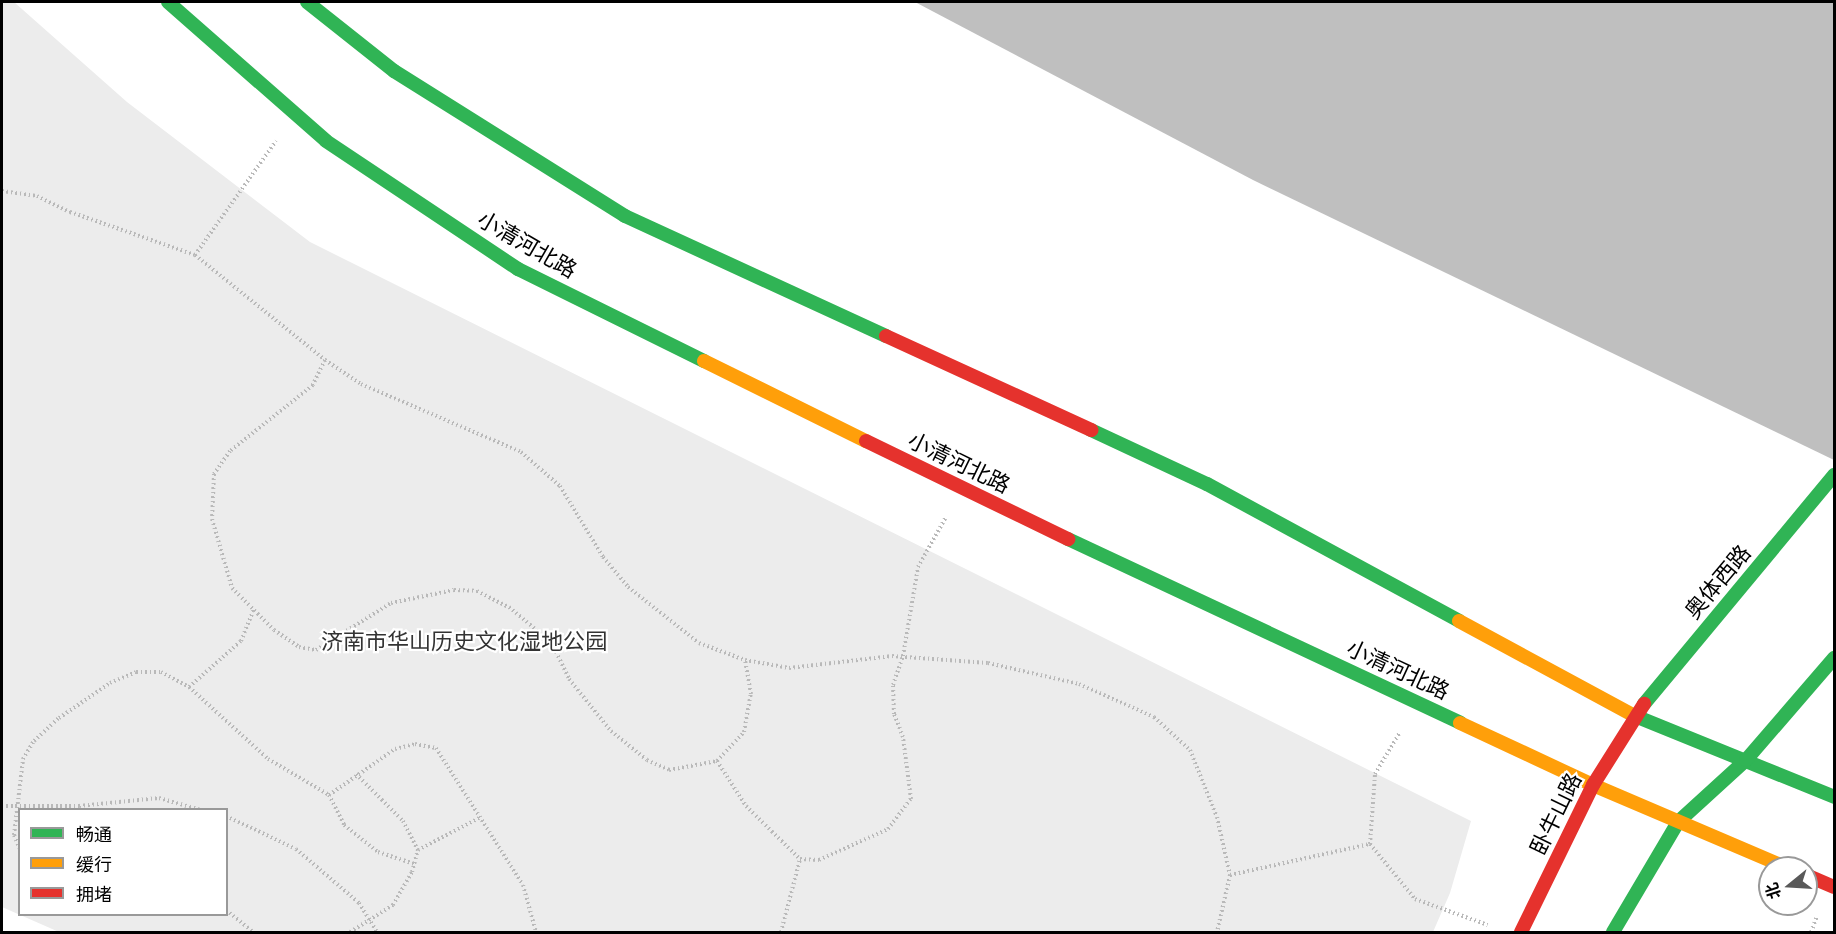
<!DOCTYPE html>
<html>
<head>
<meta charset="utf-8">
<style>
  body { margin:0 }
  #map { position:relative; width:1836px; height:934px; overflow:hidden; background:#fff; font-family:"PT Sans Narrow","Noto Sans SC",sans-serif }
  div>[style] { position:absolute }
  .green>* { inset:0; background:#ececec }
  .water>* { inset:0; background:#bfbfbf }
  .path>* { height:4px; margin-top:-2px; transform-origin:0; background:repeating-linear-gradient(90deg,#b9b9b9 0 1.5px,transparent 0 4.5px) }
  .fast>* { height:14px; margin:-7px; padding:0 7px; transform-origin:7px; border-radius:7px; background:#30b455 }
  .slow>* { height:14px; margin:-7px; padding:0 7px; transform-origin:7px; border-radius:7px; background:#ff9f0a }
  .jam>* { height:14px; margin:-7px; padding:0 7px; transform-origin:7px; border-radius:7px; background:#e5322d }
  span { translate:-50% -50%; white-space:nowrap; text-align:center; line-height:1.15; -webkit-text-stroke:4.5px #fff; paint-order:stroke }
  .street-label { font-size:22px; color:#000 }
  .park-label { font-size:22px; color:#333 }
  .frame { position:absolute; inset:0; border:3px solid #000; pointer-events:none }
  .legend { position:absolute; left:18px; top:808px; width:210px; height:108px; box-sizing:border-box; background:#fff; border:2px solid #999; margin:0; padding:8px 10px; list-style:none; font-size:18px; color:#000 }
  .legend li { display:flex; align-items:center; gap:12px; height:30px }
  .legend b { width:30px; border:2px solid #999 }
  .north { position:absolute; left:1758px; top:856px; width:60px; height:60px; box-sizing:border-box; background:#fff; border:2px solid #999; border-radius:50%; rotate:252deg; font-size:16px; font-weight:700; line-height:24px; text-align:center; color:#000 }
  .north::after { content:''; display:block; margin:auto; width:21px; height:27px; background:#595959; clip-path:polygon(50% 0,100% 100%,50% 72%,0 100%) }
</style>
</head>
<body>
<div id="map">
  <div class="green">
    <i style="clip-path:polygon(evenodd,2px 2px,14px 2px,127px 102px,310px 242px,1471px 821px,1450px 893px,1433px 932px,59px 932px,2px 907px,2px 2px,20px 810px,226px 810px,226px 914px,20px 914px,20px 810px)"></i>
  </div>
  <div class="water">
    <i style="clip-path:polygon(915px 2px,1834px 2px,1834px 460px,1253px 180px)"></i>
  </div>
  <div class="path">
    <i style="left:2px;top:191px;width:35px;rotate:8deg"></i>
    <i style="left:37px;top:196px;width:37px;rotate:26deg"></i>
    <i style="left:70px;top:212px;width:132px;rotate:19deg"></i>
    <i style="left:195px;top:255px;width:167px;rotate:38.9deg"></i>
    <i style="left:325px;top:360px;width:43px;rotate:33.7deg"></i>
    <i style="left:361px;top:384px;width:174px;rotate:23deg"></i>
    <i style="left:521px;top:452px;width:52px;rotate:41.1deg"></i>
    <i style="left:560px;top:486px;width:83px;rotate:58.8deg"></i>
    <i style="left:603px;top:557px;width:39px;rotate:50deg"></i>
    <i style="left:628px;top:587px;width:90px;rotate:38.3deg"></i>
    <i style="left:699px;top:643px;width:49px;rotate:20.3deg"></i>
    <i style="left:745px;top:660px;width:45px;rotate:10.3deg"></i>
    <i style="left:789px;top:668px;width:104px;rotate:-6.6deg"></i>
    <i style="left:892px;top:656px;width:96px;rotate:4.2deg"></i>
    <i style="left:988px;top:663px;width:93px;rotate:13deg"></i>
    <i style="left:1079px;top:684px;width:82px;rotate:23.7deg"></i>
    <i style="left:1154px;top:717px;width:49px;rotate:42.5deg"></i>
    <i style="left:1190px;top:750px;width:72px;rotate:68.1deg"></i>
    <i style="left:1217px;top:817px;width:59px;rotate:77.4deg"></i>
    <i style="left:1230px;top:875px;width:58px;rotate:102.8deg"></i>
    <i style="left:195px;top:255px;width:140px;rotate:-54.6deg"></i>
    <i style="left:325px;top:360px;width:28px;rotate:116deg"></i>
    <i style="left:313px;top:385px;width:106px;rotate:141.5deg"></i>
    <i style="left:230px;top:451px;width:28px;rotate:125deg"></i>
    <i style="left:214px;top:474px;width:45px;rotate:92.5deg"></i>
    <i style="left:212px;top:519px;width:72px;rotate:73.8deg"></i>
    <i style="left:232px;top:588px;width:59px;rotate:45deg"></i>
    <i style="left:274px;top:630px;width:30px;rotate:34deg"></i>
    <i style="left:299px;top:647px;width:17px;rotate:10deg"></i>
    <i style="left:316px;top:650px;width:89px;rotate:-32.1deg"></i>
    <i style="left:391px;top:603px;width:64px;rotate:-11.7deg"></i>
    <i style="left:454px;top:590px;width:23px;rotate:2deg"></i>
    <i style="left:477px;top:591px;width:36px;rotate:27deg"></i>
    <i style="left:509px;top:607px;width:35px;rotate:40deg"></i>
    <i style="left:536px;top:630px;width:30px;rotate:48deg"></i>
    <i style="left:556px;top:652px;width:30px;rotate:64deg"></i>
    <i style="left:569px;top:679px;width:67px;rotate:51.1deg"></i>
    <i style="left:611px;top:731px;width:46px;rotate:38.9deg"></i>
    <i style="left:647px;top:760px;width:24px;rotate:24deg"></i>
    <i style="left:669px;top:770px;width:49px;rotate:-10.6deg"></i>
    <i style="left:717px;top:761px;width:40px;rotate:-47deg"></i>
    <i style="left:744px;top:732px;width:39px;rotate:-80deg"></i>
    <i style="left:751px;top:694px;width:35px;rotate:-100deg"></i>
    <i style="left:189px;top:687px;width:69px;rotate:-41.5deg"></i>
    <i style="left:241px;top:641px;width:35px;rotate:-68deg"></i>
    <i style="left:717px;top:761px;width:54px;rotate:57.2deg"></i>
    <i style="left:746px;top:806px;width:76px;rotate:44.5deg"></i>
    <i style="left:800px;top:859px;width:19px;rotate:3deg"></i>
    <i style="left:819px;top:860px;width:76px;rotate:-24.2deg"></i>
    <i style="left:888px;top:829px;width:38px;rotate:-53deg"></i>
    <i style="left:911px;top:799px;width:63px;rotate:-97.4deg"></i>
    <i style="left:903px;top:737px;width:25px;rotate:-111deg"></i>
    <i style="left:894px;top:714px;width:29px;rotate:-92deg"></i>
    <i style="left:893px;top:685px;width:31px;rotate:-71deg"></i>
    <i style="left:903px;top:656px;width:90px;rotate:-80.4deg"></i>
    <i style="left:918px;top:567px;width:57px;rotate:-60.8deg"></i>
    <i style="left:356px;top:774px;width:66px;rotate:45deg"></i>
    <i style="left:403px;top:821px;width:33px;rotate:63deg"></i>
    <i style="left:329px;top:795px;width:34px;rotate:63deg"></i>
    <i style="left:344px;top:825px;width:43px;rotate:38.5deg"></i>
    <i style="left:378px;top:852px;width:38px;rotate:18deg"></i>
    <i style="left:2px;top:806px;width:77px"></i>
    <i style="left:79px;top:806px;width:80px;rotate:-5.7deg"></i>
    <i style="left:159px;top:798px;width:44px;rotate:15.9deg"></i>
    <i style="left:226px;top:816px;width:77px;rotate:25.2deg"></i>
    <i style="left:296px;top:849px;width:83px;rotate:40.6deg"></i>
    <i style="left:359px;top:903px;width:34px;rotate:58deg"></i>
    <i style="left:1370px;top:844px;width:71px;rotate:50.7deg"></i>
    <i style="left:1415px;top:899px;width:77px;rotate:19.6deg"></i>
    <i style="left:20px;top:849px;width:15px;rotate:-113deg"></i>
    <i style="left:14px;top:835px;width:77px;rotate:-83.2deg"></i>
    <i style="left:23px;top:759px;width:21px;rotate:-59deg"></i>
    <i style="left:34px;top:741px;width:34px;rotate:-43deg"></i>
    <i style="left:59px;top:718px;width:62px;rotate:-34.5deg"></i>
    <i style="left:110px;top:683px;width:28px;rotate:-23deg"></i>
    <i style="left:136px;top:672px;width:25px"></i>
    <i style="left:161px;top:672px;width:32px;rotate:28deg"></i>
    <i style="left:189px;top:687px;width:107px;rotate:42.3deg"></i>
    <i style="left:268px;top:759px;width:71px;rotate:30.5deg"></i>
    <i style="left:329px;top:795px;width:80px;rotate:-34.9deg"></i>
    <i style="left:395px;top:749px;width:21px;rotate:-14deg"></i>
    <i style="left:415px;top:744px;width:21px;rotate:11deg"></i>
    <i style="left:436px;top:748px;width:162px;rotate:57.6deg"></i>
    <i style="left:523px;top:885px;width:49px;rotate:74.5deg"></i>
    <i style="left:1230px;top:875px;width:143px;rotate:-12.5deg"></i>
    <i style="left:1370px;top:844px;width:70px;rotate:-85.9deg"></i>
    <i style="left:1375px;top:774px;width:49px;rotate:-59.2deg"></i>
    <i style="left:226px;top:910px;width:35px;rotate:39deg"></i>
    <i style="left:350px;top:932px;width:51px;rotate:-32.1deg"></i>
    <i style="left:393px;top:905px;width:38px;rotate:-60deg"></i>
    <i style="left:412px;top:872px;width:23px;rotate:-75deg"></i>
    <i style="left:418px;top:850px;width:69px;rotate:-27.7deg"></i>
    <i style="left:781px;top:932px;width:75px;rotate:-75.4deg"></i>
    <i style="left:1811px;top:932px;width:17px;rotate:-69deg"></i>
  </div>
  <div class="fast">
    <i style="left:168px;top:2px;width:210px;rotate:41.3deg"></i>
    <i style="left:326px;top:141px;width:231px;rotate:33.7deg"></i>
    <i style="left:518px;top:269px;width:208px;rotate:26.3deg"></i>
    <i style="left:307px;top:2px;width:111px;rotate:38.4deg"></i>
    <i style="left:394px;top:71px;width:273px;rotate:32.1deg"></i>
    <i style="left:625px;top:216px;width:287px;rotate:24.7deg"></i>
    <i style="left:1091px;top:430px;width:128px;rotate:25deg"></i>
    <i style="left:1207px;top:484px;width:287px;rotate:28.5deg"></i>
    <i style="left:1068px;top:539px;width:433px;rotate:25.1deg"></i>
    <i style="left:1644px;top:704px;width:298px;rotate:-50.3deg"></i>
    <i style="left:1635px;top:716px;width:215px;rotate:22.1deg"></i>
    <i style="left:1613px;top:932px;width:128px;rotate:-59.4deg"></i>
    <i style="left:1678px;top:822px;width:92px;rotate:-42.4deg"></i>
    <i style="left:1746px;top:760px;width:135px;rotate:-49.2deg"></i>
  </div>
  <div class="slow">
    <i style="left:704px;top:361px;width:181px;rotate:26.3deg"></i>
    <i style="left:1459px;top:621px;width:200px;rotate:28.4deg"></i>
    <i style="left:1460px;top:723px;width:147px;rotate:25deg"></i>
    <i style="left:1593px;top:785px;width:212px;rotate:23.1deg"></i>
  </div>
  <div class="jam">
    <i style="left:886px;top:336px;width:226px;rotate:24.6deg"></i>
    <i style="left:866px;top:441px;width:225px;rotate:25.9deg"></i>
    <i style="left:1806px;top:875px;width:30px;rotate:23deg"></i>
    <i style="left:1521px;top:932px;width:164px;rotate:-63.9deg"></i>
    <i style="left:1593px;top:785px;width:96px;rotate:-57.8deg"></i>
  </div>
  <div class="street-label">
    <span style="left:527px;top:245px;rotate:30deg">小清河北路</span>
    <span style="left:959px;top:463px;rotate:26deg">小清河北路</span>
    <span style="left:1718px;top:582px;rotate:-50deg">奥体西路</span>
    <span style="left:1398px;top:670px;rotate:25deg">小清河北路</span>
    <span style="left:1556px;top:814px;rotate:-64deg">卧牛山路</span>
  </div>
  <div class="park-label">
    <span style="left:464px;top:642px">济南市华山历史文化湿地公园</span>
  </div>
  <div class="frame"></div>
  <ul class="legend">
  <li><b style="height:8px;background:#30b455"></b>畅通</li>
  <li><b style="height:8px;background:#ff9f0a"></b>缓行</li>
  <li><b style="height:8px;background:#e5322d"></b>拥堵</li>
  </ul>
  <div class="north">北</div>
</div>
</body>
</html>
